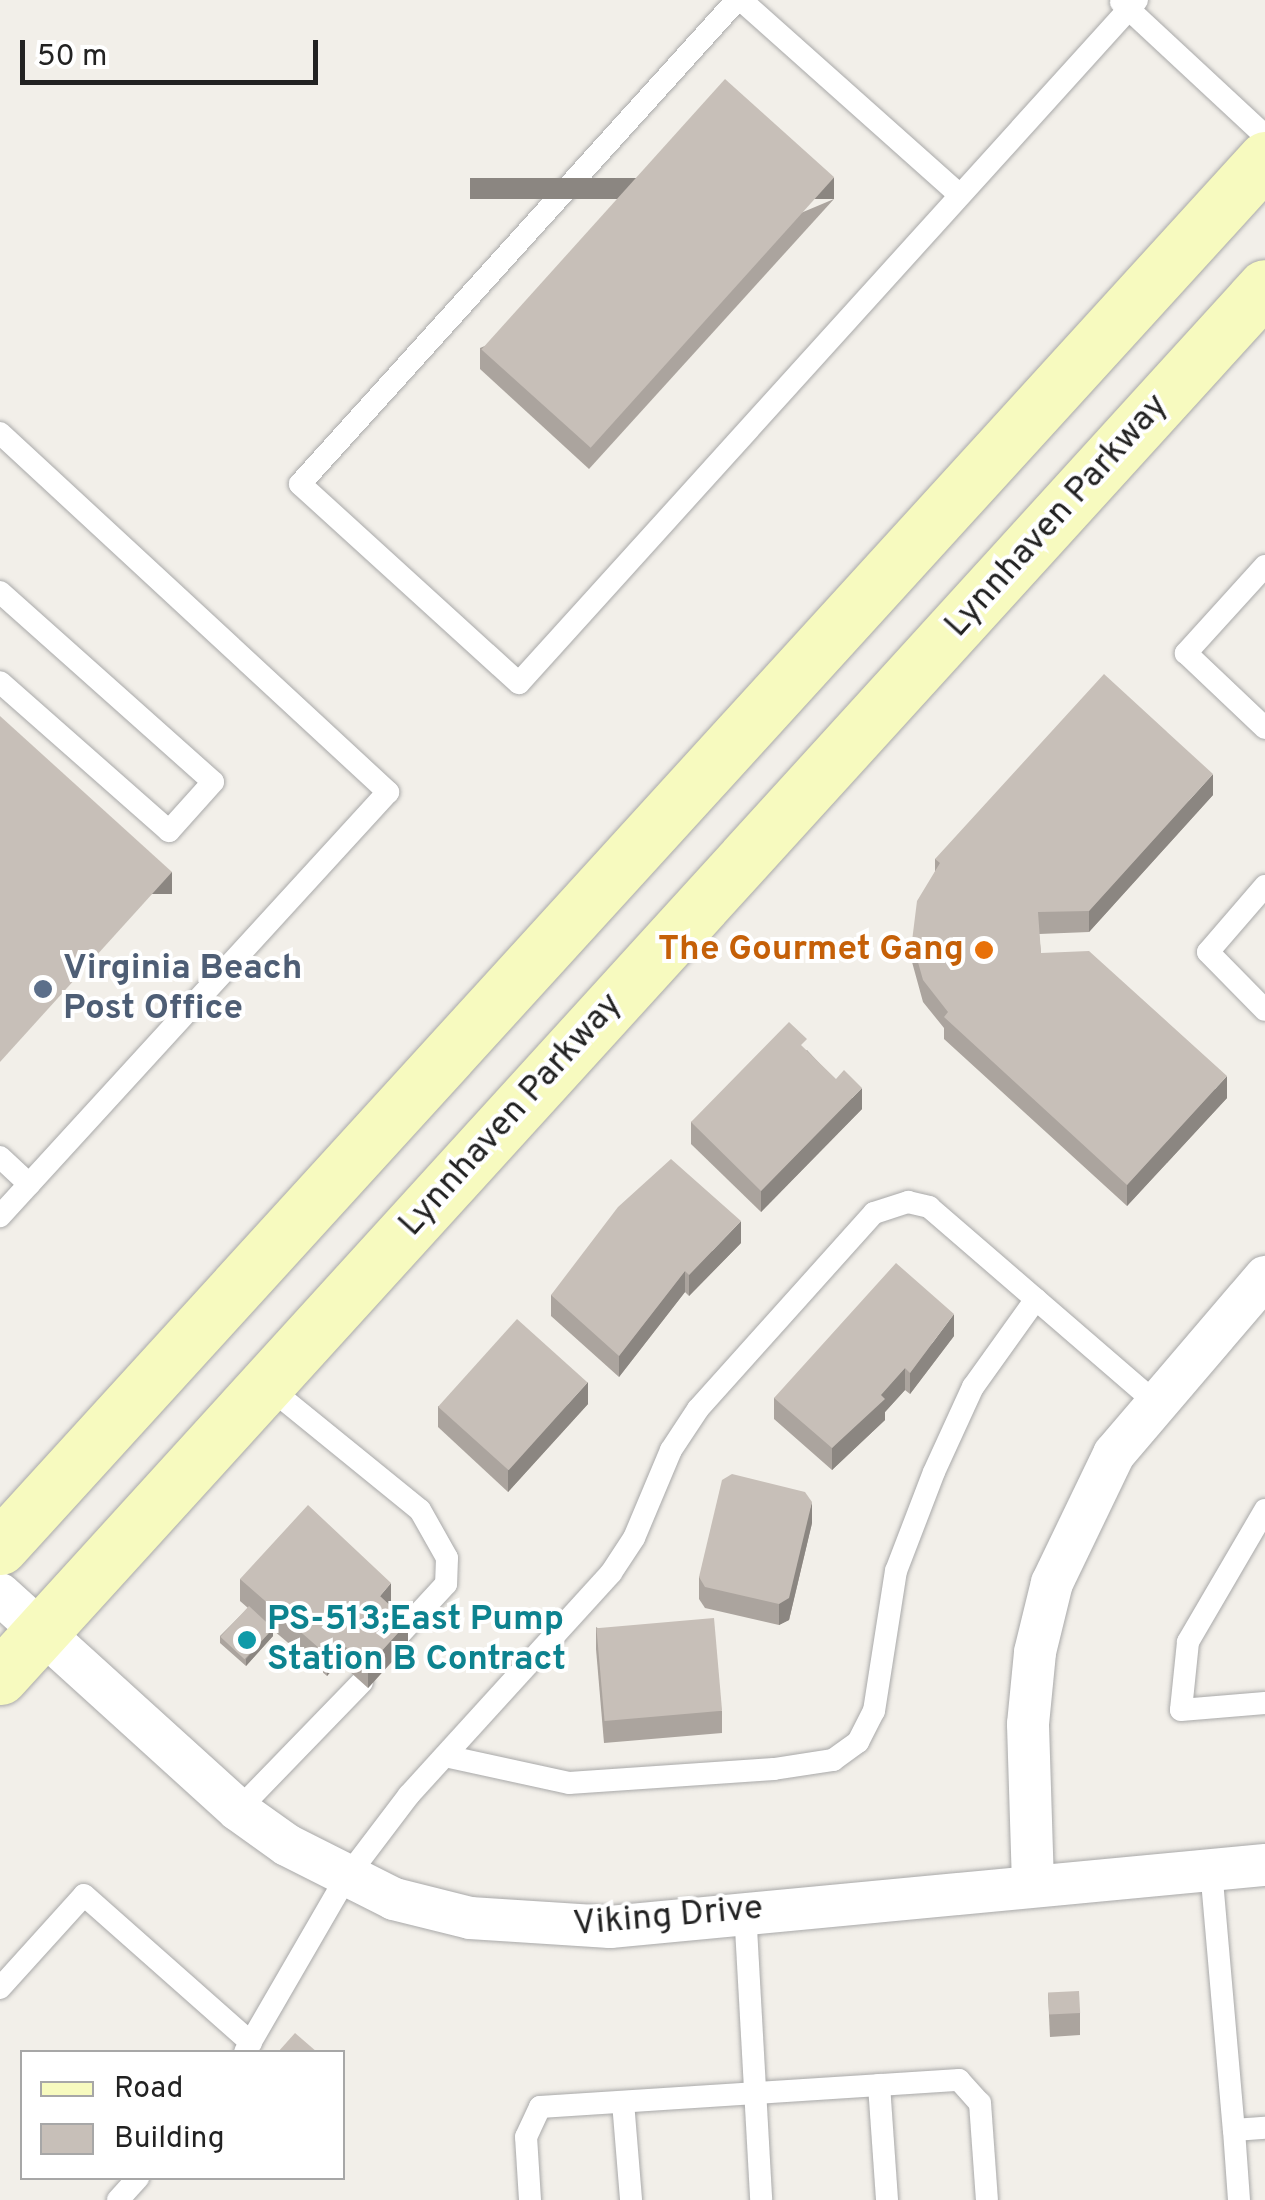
<!DOCTYPE html>
<html>
<head>
<meta charset="utf-8">
<style>
  body { margin:0 }
  #map { position:relative; width:1265px; height:2200px; overflow:hidden; background:#f2efe9; font-family:Overpass,sans-serif }
  div>[style] { position:absolute }
  .roads { filter:drop-shadow(0 0 2px #a9a9a9) drop-shadow(0 0 2px #a9a9a9) }
  .lane>* { height:22px; margin:-11px; padding:0 11px; transform-origin:11px; border-radius:11px; background:#fff }
  .street>* { height:42px; margin:-21px; padding:0 21px; transform-origin:21px; border-radius:21px; background:#fff }
  .secondary>* { height:55px; margin:-27.5px; padding:0 27.5px; transform-origin:27.5px; border-radius:27.5px; background:#f7fabf }
  .wall>* { inset:0; background:#aba49e }
  .shaded-wall>* { inset:0; background:#8b8681; transform-origin:0 0 }
  .building>* { inset:0; background:#c7bfb8; transform-origin:0 0 }
  .dots>* { width:28px; height:28px; translate:-50% -50%; box-sizing:border-box; border:5px solid #fff; border-radius:50% }
  span { translate:-50% -50%; white-space:nowrap; text-align:center; line-height:1.15; -webkit-text-stroke:8px #fff; paint-order:stroke }
  .street-label { font-size:35px; color:#222 }
  .food-label { font-size:35px; color:#c56008; font-weight:700 }
  .right { translate:-100% -50%; text-align:right }
  .service-label { font-size:35px; color:#4e5e75; font-weight:700 }
  .left { translate:0 -50%; text-align:left }
  .culture-label { font-size:35px; color:#0d838f; font-weight:700 }
  .legend { position:absolute; left:20px; top:2050px; width:325px; height:130px; box-sizing:border-box; background:#fff; border:2px solid #a7a7a7; margin:0; padding:12px 18px; list-style:none; font-size:30px; color:#222 }
  .legend li { display:flex; align-items:center; gap:20px; height:50px }
  .legend b { width:50px; border:2px solid #a7a7a7 }
  .scale { position:absolute; left:20px; top:40px; width:298px; height:45px; box-sizing:border-box; border:5px solid #222; border-top:0; padding-left:12px; font-size:30px; line-height:35px; white-space:nowrap; color:#222; -webkit-text-stroke:8px #fff; paint-order:stroke }
</style>
</head>
<body>
<div id="map">
  <div class="roads">
    <div class="lane">
      <i style="left:737px;top:0;width:652px;rotate:132.08deg"></i>
      <i style="left:300px;top:484px;width:296px;rotate:42.3deg"></i>
      <i style="left:519px;top:683px;width:921px;rotate:-47.86deg"></i>
      <i style="left:741px;top:0;width:293px;rotate:41.7deg"></i>
      <i style="left:1121px;top:2px;width:197px;rotate:42.9deg"></i>
      <i style="left:0;top:433px;width:529px;rotate:42.78deg"></i>
      <i style="left:388px;top:792px;width:575px;rotate:132.46deg"></i>
      <i style="left:1265px;top:566px;width:118px;rotate:132.2deg"></i>
      <i style="left:1186px;top:653px;width:109px;rotate:43.5deg"></i>
      <i style="left:0;top:592px;width:285px;rotate:41.7deg"></i>
      <i style="left:213px;top:782px;width:66px;rotate:131.9deg"></i>
      <i style="left:169px;top:831px;width:225px;rotate:-138.6deg"></i>
      <i style="left:1265px;top:886px;width:87px;rotate:130.8deg"></i>
      <i style="left:1208px;top:952px;width:81px;rotate:45.5deg"></i>
      <i style="left:0;top:1157px;width:40px;rotate:43deg"></i>
      <i style="left:266px;top:1385px;width:198px;rotate:39.1deg"></i>
      <i style="left:420px;top:1510px;width:55px;rotate:60.6deg"></i>
      <i style="left:447px;top:1558px;width:26px;rotate:92deg"></i>
      <i style="left:446px;top:1584px;width:69px;rotate:132.7deg"></i>
      <i style="left:1265px;top:1510px;width:153px;rotate:120.3deg"></i>
      <i style="left:1188px;top:1642px;width:68px;rotate:95.9deg"></i>
      <i style="left:1181px;top:1710px;width:84px;rotate:-4.8deg"></i>
      <i style="left:445px;top:1756px;width:127px;rotate:12.3deg"></i>
      <i style="left:569px;top:1783px;width:205px;rotate:-3.9deg"></i>
      <i style="left:774px;top:1769px;width:60px;rotate:-8.7deg"></i>
      <i style="left:833px;top:1760px;width:31px;rotate:-36deg"></i>
      <i style="left:858px;top:1742px;width:35px;rotate:-63deg"></i>
      <i style="left:874px;top:1711px;width:142px;rotate:-81.1deg"></i>
      <i style="left:896px;top:1571px;width:106px;rotate:-69deg"></i>
      <i style="left:934px;top:1472px;width:94px;rotate:-65.4deg"></i>
      <i style="left:973px;top:1387px;width:108px;rotate:-54.4deg"></i>
      <i style="left:238px;top:1810px;width:178px;rotate:-45.9deg"></i>
      <i style="left:1211px;top:1869px;width:262px;rotate:85deg"></i>
      <i style="left:745px;top:1910px;width:290px;rotate:86.8deg"></i>
      <i style="left:0;top:1988px;width:125px;rotate:-47.9deg"></i>
      <i style="left:84px;top:1895px;width:223px;rotate:41.5deg"></i>
      <i style="left:245px;top:2052px;width:201px;rotate:-59.9deg"></i>
      <i style="left:346px;top:1878px;width:104px;rotate:-52.8deg"></i>
      <i style="left:409px;top:1795px;width:300px;rotate:-47.7deg"></i>
      <i style="left:611px;top:1573px;width:42px;rotate:-56.7deg"></i>
      <i style="left:634px;top:1538px;width:95px;rotate:-67.2deg"></i>
      <i style="left:671px;top:1450px;width:49px;rotate:-56.6deg"></i>
      <i style="left:698px;top:1409px;width:263px;rotate:-48.1deg"></i>
      <i style="left:874px;top:1213px;width:36px;rotate:-18deg"></i>
      <i style="left:908px;top:1202px;width:22px;rotate:13deg"></i>
      <i style="left:929px;top:1207px;width:298px;rotate:40.8deg"></i>
      <i style="left:879px;top:2085px;width:115px;rotate:86deg"></i>
      <i style="left:623px;top:2102px;width:98px;rotate:85.3deg"></i>
      <i style="left:118px;top:2200px;width:30px;rotate:-48deg"></i>
      <i style="left:530px;top:2200px;width:63px;rotate:-93.6deg"></i>
      <i style="left:526px;top:2137px;width:33px;rotate:-65deg"></i>
      <i style="left:540px;top:2107px;width:420px;rotate:-3.7deg"></i>
      <i style="left:959px;top:2080px;width:31px;rotate:48deg"></i>
      <i style="left:980px;top:2103px;width:97px;rotate:85.9deg"></i>
      <i style="left:1239px;top:2200px;width:70px;rotate:-94.1deg"></i>
      <i style="left:1234px;top:2130px;width:31px;rotate:-4deg"></i>
    </div>
    <div class="street">
      <i style="left:0;top:1594px;width:321px;rotate:42.2deg"></i>
      <i style="left:238px;top:1810px;width:60px;rotate:35.5deg"></i>
      <i style="left:287px;top:1845px;width:120px;rotate:26.8deg"></i>
      <i style="left:394px;top:1899px;width:78px;rotate:14deg"></i>
      <i style="left:470px;top:1918px;width:140px;rotate:3.7deg"></i>
      <i style="left:610px;top:1927px;width:658px;rotate:-5.41deg"></i>
      <i style="left:1033px;top:1884px;width:160px;rotate:-91.8deg"></i>
      <i style="left:1028px;top:1724px;width:72px;rotate:-84.4deg"></i>
      <i style="left:1035px;top:1652px;width:71px;rotate:-76.2deg"></i>
      <i style="left:1052px;top:1583px;width:143px;rotate:-64.3deg"></i>
      <i style="left:1114px;top:1454px;width:233px;rotate:-49.5deg"></i>
    </div>
    <div class="secondary">
      <i style="left:0;top:1547px;width:1878px;rotate:-47.65deg"></i>
      <i style="left:0;top:1677px;width:1879px;rotate:-47.7deg"></i>
    </div>
  </div>
  <div class="wall">
    <i style="clip-path:polygon(834px 199px,589px 469px,480px 369px,480px 348px)"></i>
    <i style="clip-path:polygon(1213px 795px,1089px 932px,1039px 934px,1041px 953px,1227px 1098px,1127px 1206px,944px 1039px,944px 1028px,923px 1002px,912px 962px,912px 941px,935px 872px,935px 859px)"></i>
    <i style="clip-path:polygon(807px 1050px,862px 1109px,761px 1212px,691px 1144px,691px 1122px)"></i>
    <i style="clip-path:polygon(741px 1243px,689px 1296px,685px 1292px,619px 1377px,551px 1316px,551px 1295px)"></i>
    <i style="clip-path:polygon(954px 1336px,910px 1394px,905px 1390px,885px 1412px,885px 1420px,832px 1470px,774px 1419px,774px 1398px)"></i>
    <i style="clip-path:polygon(588px 1404px,508px 1492px,438px 1427px,438px 1406px)"></i>
    <i style="clip-path:polygon(812px 1523px,789px 1620px,779px 1625px,705px 1608px,699px 1599px,699px 1577px)"></i>
    <i style="clip-path:polygon(240px 1579px,391px 1604px,390px 1605px,408px 1644px,368px 1688px,339px 1662px,327px 1676px,273px 1630px,273px 1636px,246px 1666px,220px 1643px,220px 1636px,248px 1608px,240px 1601px)"></i>
    <i style="clip-path:polygon(596px 1627px,722px 1711px,722px 1733px,604px 1743px,596px 1649px)"></i>
    <i style="clip-path:polygon(1048px 1993px,1080px 2013px,1080px 2035px,1050px 2037px)"></i>
  </div>
  <div class="shaded-wall">
    <i style="left:834px;top:178px;width:21px;height:364px;rotate:90deg"></i>
    <i style="clip-path:polygon(1213px 774px,1213px 795px,1089px 932px,1089px 911px)"></i>
    <i style="left:172px;top:872px;width:22px;height:256px;rotate:90deg"></i>
    <i style="clip-path:polygon(1227px 1076px,1227px 1098px,1127px 1206px,1127px 1185px)"></i>
    <i style="clip-path:polygon(862px 1088px,862px 1109px,761px 1212px,761px 1191px)"></i>
    <i style="clip-path:polygon(741px 1221px,741px 1243px,689px 1296px,689px 1275px)"></i>
    <i style="clip-path:polygon(685px 1271px,685px 1292px,619px 1377px,619px 1356px)"></i>
    <i style="clip-path:polygon(954px 1314px,954px 1336px,910px 1394px,910px 1373px)"></i>
    <i style="clip-path:polygon(905px 1368px,905px 1390px,885px 1412px,885px 1420px,832px 1470px,832px 1448px)"></i>
    <i style="clip-path:polygon(588px 1382px,588px 1404px,508px 1492px,508px 1470px)"></i>
    <i style="clip-path:polygon(812px 1502px,812px 1523px,789px 1620px,779px 1625px,779px 1604px)"></i>
    <i style="clip-path:polygon(391px 1583px,391px 1604px,380px 1617px,380px 1596px)"></i>
    <i style="clip-path:polygon(408px 1622px,408px 1644px,368px 1688px,368px 1666px)"></i>
    <i style="clip-path:polygon(273px 1628px,273px 1636px,246px 1666px,246px 1659px)"></i>
    <i style="clip-path:polygon(339px 1641px,339px 1662px,327px 1676px,327px 1655px)"></i>
  </div>
  <div class="building">
    <i style="left:725px;top:79px;width:147px;height:364px;rotate:42deg"></i>
    <i style="clip-path:polygon(1104px 674px,1213px 774px,1089px 911px,1038px 912px,1041px 953px,1089px 951px,1227px 1076px,1127px 1185px,944px 1017px,948px 1012px,923px 980px,912px 941px,917px 901px,940px 863px,935px 859px)"></i>
    <i style="clip-path:polygon(0 716px,172px 872px,0 1062px)"></i>
    <i style="clip-path:polygon(789px 1022px,807px 1039px,801px 1045px,836px 1079px,844px 1070px,862px 1088px,761px 1191px,691px 1122px)"></i>
    <i style="clip-path:polygon(671px 1159px,741px 1221px,689px 1275px,685px 1271px,619px 1356px,551px 1295px,618px 1207px)"></i>
    <i style="clip-path:polygon(896px 1263px,954px 1314px,910px 1373px,905px 1368px,881px 1395px,885px 1399px,832px 1448px,774px 1398px)"></i>
    <i style="left:517px;top:1319px;width:95px;height:118px;rotate:42deg"></i>
    <i style="clip-path:polygon(732px 1474px,805px 1492px,812px 1502px,789px 1598px,779px 1604px,705px 1587px,699px 1577px,722px 1480px)"></i>
    <i style="clip-path:polygon(308px 1505px,391px 1583px,380px 1596px,408px 1622px,368px 1666px,339px 1641px,327px 1655px,240px 1579px)"></i>
    <i style="left:249px;top:1606px;width:33px;height:42px;rotate:43deg"></i>
    <i style="left:714px;top:1618px;width:93px;height:118px;rotate:85deg"></i>
    <i style="left:1079px;top:1991px;width:22px;height:31px;rotate:87deg"></i>
    <i style="clip-path:polygon(295px 2033px,317px 2052px,278px 2052px)"></i>
  </div>
  <div class="dots">
    <i style="left:984px;top:950px;background:#e8710a"></i>
    <i style="left:43px;top:989px;background:#5c6f8a"></i>
    <i style="left:247px;top:1640px;background:#0f9aa8"></i>
  </div>
  <div class="street-label">
    <span style="left:1057px;top:516px;rotate:-48deg">Lynnhaven Parkway</span>
    <span style="left:511px;top:1115px;rotate:-48deg">Lynnhaven Parkway</span>
    <span style="left:668px;top:1917px;rotate:-5deg">Viking Drive</span>
  </div>
  <div class="food-label">
    <span class="right" style="left:964px;top:950px">The Gourmet Gang</span>
  </div>
  <div class="service-label">
    <span class="left" style="left:63px;top:989px">Virginia Beach<br>Post Office</span>
  </div>
  <div class="culture-label">
    <span class="left" style="left:267px;top:1640px">PS-513;East Pump<br>Station B Contract</span>
  </div>
  <ul class="legend">
  <li><b style="height:12px;background:#f7fabf"></b>Road</li>
  <li><b style="height:28px;background:#c7bfb8"></b>Building</li>
  </ul>
  <div class="scale">50 m</div>
</div>
</body>
</html>
